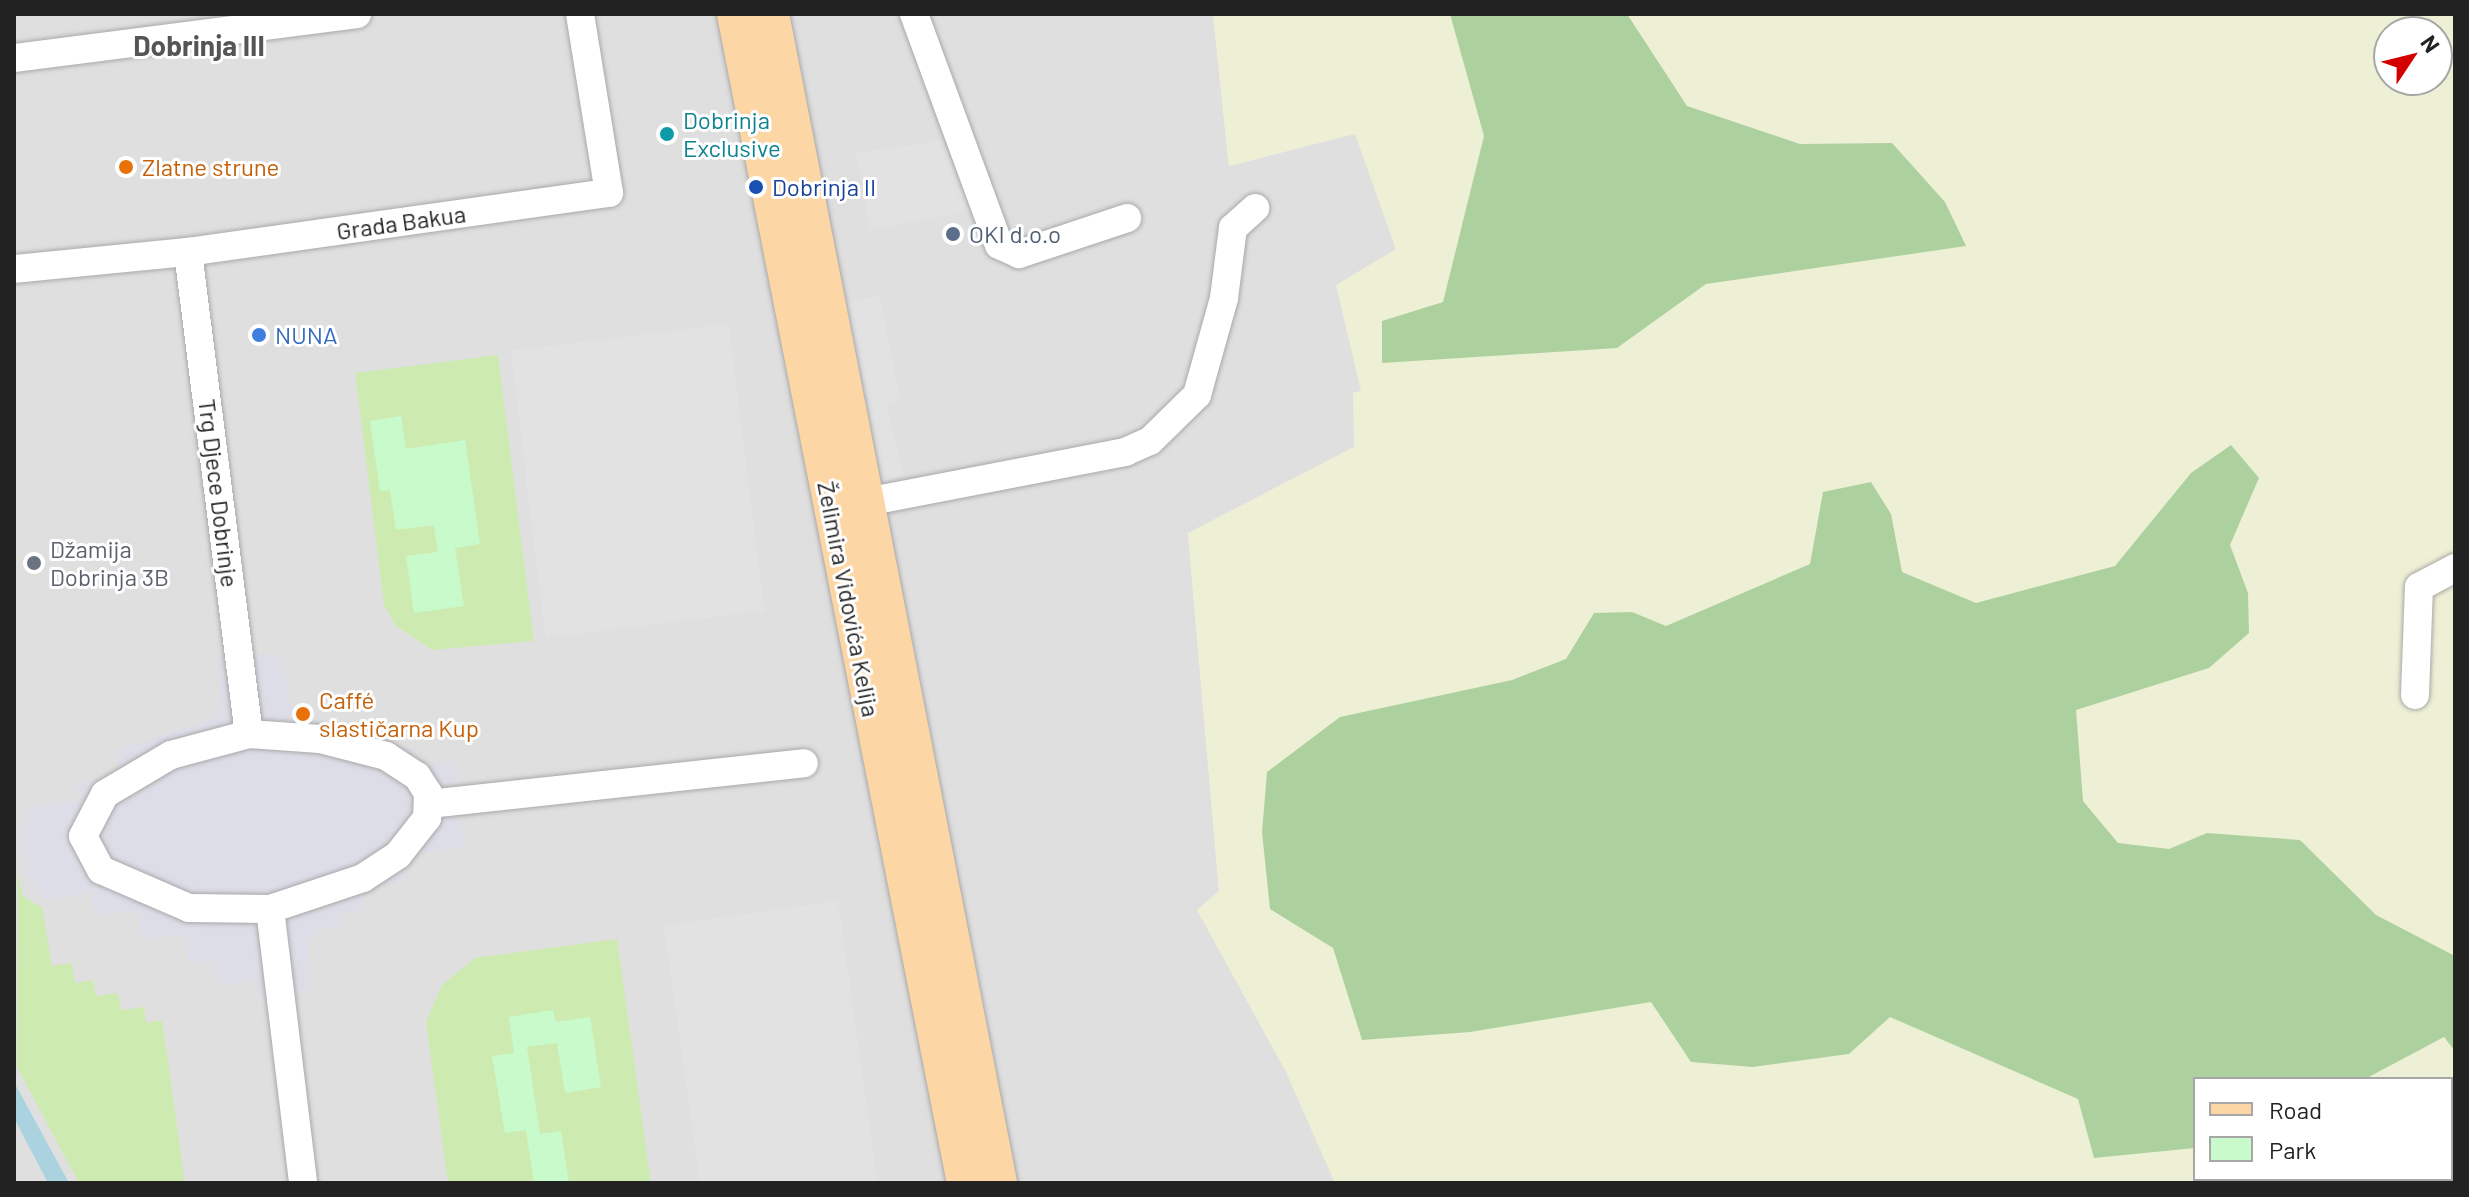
<!DOCTYPE html>
<html>
<head>
<meta charset="utf-8">
<style>
  body { margin:0 }
  #map { position:relative; width:2469px; height:1197px; overflow:hidden; background:#f2efe9; font-family:Barlow,sans-serif }
  div>[style] { position:absolute }
  .residential>* { inset:0; background:#e0dfdf }
  .farmland>* { inset:0; background:#eef0d5 }
  .grass>* { inset:0; background:#cdebb0 }
  .forest>* { inset:0; background:#add19e }
  .park>* { inset:0; background:#c8facc }
  .parking>* { inset:0; background:#e2e2e2; transform-origin:0 0 }
  .plaza>* { inset:0; background:#dddde8 }
  .water>* { inset:0; background:#aad3df }
  .roads { filter:drop-shadow(0 0 2px #a9a9a9) drop-shadow(0 0 2px #a9a9a9) }
  .minor>* { height:28px; margin:-14px; padding:0 14px; transform-origin:14px; border-radius:14px; background:#fff }
  .major>* { height:36px; margin:-18px; padding:0 18px; transform-origin:18px; border-radius:18px; background:#fcd6a4 }
  .dots>* { width:22px; height:22px; translate:-50% -50%; box-sizing:border-box; border:4px solid #fff; border-radius:50% }
  span { translate:-50% -50%; white-space:nowrap; text-align:center; line-height:1.15; -webkit-text-stroke:6px #fff; paint-order:stroke }
  .culture-label { font-size:24px; color:#0d838f }
  .left { translate:0 -50%; text-align:left }
  .food-label { font-size:24px; color:#c56008 }
  .transit-label { font-size:24px; color:#164399 }
  .street-label { font-size:24px; color:#222 }
  .service-label { font-size:24px; color:#4e5e75 }
  .shop-label { font-size:24px; color:#366cbe }
  .worship-label { font-size:24px; color:#5b616d }
  .quarter-label { font-size:28px; color:#555; font-weight:700 }
  .frame { position:absolute; inset:0; border:16px solid #222; pointer-events:none }
  .legend { position:absolute; left:2193px; top:1077px; width:260px; height:104px; box-sizing:border-box; background:#fff; border:2px solid #a7a7a7; margin:0; padding:10px 14px; list-style:none; font-size:24px; color:#222 }
  .legend li { display:flex; align-items:center; gap:16px; height:40px }
  .legend b { width:40px; border:2px solid #a7a7a7 }
  .north { position:absolute; left:2373px; top:16px; width:80px; height:80px; box-sizing:border-box; background:#fff; border:2px solid #a7a7a7; border-radius:50%; rotate:55deg; font-size:22px; font-weight:700; line-height:32px; text-align:center; color:#222 }
  .north::after { content:''; display:block; margin:auto; width:28px; height:36px; background:#d40000; clip-path:polygon(50% 0,100% 100%,50% 72%,0 100%) }
</style>
</head>
<body>
<div id="map">
  <div class="residential">
    <i style="clip-path:polygon(14px 14px,1213px 14px,1229px 166px,1355px 133px,1396px 249px,1371px 438px,1188px 534px,1219px 891px,1335px 1183px,14px 1183px)"></i>
  </div>
  <div class="farmland">
    <i style="clip-path:polygon(evenodd,1213px 14px,2455px 14px,2455px 1183px,1335px 1183px,1286px 1072px,1197px 910px,1219px 891px,1188px 533px,1354px 447px,1353px 393px,1361px 391px,1336px 285px,1396px 249px,1355px 134px,1229px 166px,1213px 14px,2389px 32px,2437px 32px,2437px 80px,2389px 80px,2389px 32px,1213px 14px,2195px 1079px,2451px 1079px,2451px 1179px,2195px 1179px,2195px 1079px)"></i>
  </div>
  <div class="grass">
    <i style="clip-path:polygon(498px 355px,534px 641px,432px 650px,396px 626px,384px 605px,355px 373px)"></i>
    <i style="clip-path:polygon(18px 873px,23px 896px,42px 908px,52px 966px,72px 963px,75px 983px,93px 980px,96px 996px,118px 993px,121px 1010px,144px 1007px,146px 1023px,162px 1020px,185px 1183px,79px 1183px,17px 1067px)"></i>
    <i style="clip-path:polygon(617px 939px,651px 1183px,448px 1183px,426px 1022px,442px 985px,475px 958px)"></i>
  </div>
  <div class="forest">
    <i style="clip-path:polygon(1450px 14px,1627px 14px,1687px 106px,1800px 144px,1892px 143px,1945px 202px,1966px 246px,1706px 284px,1617px 348px,1382px 363px,1382px 321px,1443px 302px,1484px 136px)"></i>
    <i style="clip-path:polygon(2231px 445px,2259px 478px,2230px 545px,2248px 593px,2249px 633px,2209px 668px,2076px 710px,2083px 801px,2118px 843px,2169px 849px,2207px 833px,2300px 840px,2376px 915px,2455px 956px,2455px 1051px,2444px 1037px,2365px 1079px,2195px 1079px,2195px 1148px,2094px 1158px,2078px 1099px,1890px 1017px,1849px 1054px,1753px 1067px,1691px 1062px,1651px 1002px,1470px 1032px,1362px 1040px,1333px 948px,1270px 909px,1262px 832px,1267px 772px,1340px 717px,1512px 680px,1566px 659px,1594px 613px,1632px 612px,1666px 626px,1810px 564px,1823px 492px,1871px 482px,1891px 514px,1902px 572px,1976px 603px,2115px 566px,2191px 473px)"></i>
  </div>
  <div class="park">
    <i style="clip-path:polygon(401px 416px,406px 449px,465px 440px,480px 544px,455px 548px,464px 606px,414px 613px,406px 556px,438px 552px,434px 525px,396px 530px,390px 490px,380px 491px,370px 421px)"></i>
    <i style="clip-path:polygon(553px 1010px,556px 1022px,590px 1017px,601px 1087px,565px 1093px,557px 1043px,527px 1047px,540px 1134px,561px 1131px,569px 1183px,534px 1183px,526px 1130px,505px 1133px,492px 1056px,514px 1053px,509px 1017px)"></i>
  </div>
  <div class="parking">
    <i style="clip-path:polygon(943px 141px,972px 211px,870px 230px,856px 153px)"></i>
    <i style="clip-path:polygon(880px 296px,900px 400px,887px 404px,904px 474px,878px 485px,845px 302px)"></i>
    <i style="left:729px;top:324px;width:289px;height:220px;rotate:83deg"></i>
    <i style="left:838px;top:901px;width:285px;height:176px;rotate:82deg"></i>
  </div>
  <div class="plaza">
    <i style="clip-path:polygon(250px 654px,281px 656px,295px 728px,363px 726px,366px 739px,390px 738px,392px 750px,414px 748px,418px 766px,454px 762px,464px 846px,411px 855px,406px 877px,363px 893px,364px 910px,341px 914px,341px 925px,320px 929px,307px 945px,312px 990px,261px 999px,257px 979px,218px 986px,214px 960px,190px 964px,184px 934px,143px 941px,138px 912px,95px 914px,90px 892px,47px 900px,28px 876px,22px 833px,30px 808px,79px 801px,76px 783px,120px 777px,116px 750px,210px 720px,221px 704px,218px 661px)"></i>
  </div>
  <div class="water">
    <i style="clip-path:polygon(14px 1082px,69px 1183px,48px 1183px,14px 1118px)"></i>
  </div>
  <div class="roads">
    <div class="minor">
      <i style="left:914px;top:14px;width:246px;rotate:69.8deg"></i>
      <i style="left:999px;top:245px;width:22px;rotate:24deg"></i>
      <i style="left:1019px;top:254px;width:114px;rotate:-18.4deg"></i>
      <i style="left:14px;top:58px;width:346px;rotate:-7.3deg"></i>
      <i style="left:188px;top:252px;width:486px;rotate:82.8deg"></i>
      <i style="left:14px;top:269px;width:175px;rotate:-5.6deg"></i>
      <i style="left:188px;top:252px;width:425px;rotate:-8deg"></i>
      <i style="left:609px;top:193px;width:181px;rotate:-99.2deg"></i>
      <i style="left:866px;top:502px;width:264px;rotate:-10.9deg"></i>
      <i style="left:1125px;top:452px;width:27px;rotate:-24deg"></i>
      <i style="left:1150px;top:441px;width:66px;rotate:-44.4deg"></i>
      <i style="left:1197px;top:395px;width:101px;rotate:-74.4deg"></i>
      <i style="left:1224px;top:298px;width:71px;rotate:-82.7deg"></i>
      <i style="left:1233px;top:228px;width:30px;rotate:-42deg"></i>
      <i style="left:2415px;top:695px;width:108px;rotate:-87.9deg"></i>
      <i style="left:2419px;top:587px;width:41px;rotate:-27.8deg"></i>
      <i style="left:249px;top:734px;width:71px;rotate:4deg"></i>
      <i style="left:320px;top:739px;width:68px;rotate:14.4deg"></i>
      <i style="left:386px;top:756px;width:37px;rotate:33deg"></i>
      <i style="left:417px;top:776px;width:20px;rotate:57deg"></i>
      <i style="left:428px;top:793px;width:25px;rotate:92deg"></i>
      <i style="left:427px;top:818px;width:47px;rotate:128.1deg"></i>
      <i style="left:398px;top:855px;width:42px;rotate:146.7deg"></i>
      <i style="left:363px;top:878px;width:98px;rotate:161.6deg"></i>
      <i style="left:270px;top:909px;width:81px;rotate:-179.3deg"></i>
      <i style="left:189px;top:908px;width:96px;rotate:-156.6deg"></i>
      <i style="left:101px;top:870px;width:38px;rotate:-118deg"></i>
      <i style="left:83px;top:836px;width:47px;rotate:-62.4deg"></i>
      <i style="left:105px;top:794px;width:77px;rotate:-30.6deg"></i>
      <i style="left:171px;top:755px;width:81px;rotate:-15.1deg"></i>
      <i style="left:429px;top:804px;width:377px;rotate:-6.2deg"></i>
      <i style="left:270px;top:909px;width:276px;rotate:83.1deg"></i>
    </div>
    <div class="major">
      <i style="left:735px;top:14px;width:1191px;rotate:78.87deg"></i>
      <i style="left:771px;top:14px;width:1191px;rotate:78.96deg"></i>
    </div>
  </div>
  <div class="dots">
    <i style="left:667px;top:134px;background:#0f9aa8"></i>
    <i style="left:126px;top:167px;background:#e8710a"></i>
    <i style="left:756px;top:187px;background:#1a4fb4"></i>
    <i style="left:953px;top:234px;background:#5c6f8a"></i>
    <i style="left:259px;top:335px;background:#3f7fe0"></i>
    <i style="left:34px;top:563px;background:#6b7280"></i>
    <i style="left:303px;top:714px;background:#e8710a"></i>
  </div>
  <div class="culture-label">
    <span class="left" style="left:683px;top:134px">Dobrinja<br>Exclusive</span>
  </div>
  <div class="food-label">
    <span class="left" style="left:142px;top:167px">Zlatne strune</span>
    <span class="left" style="left:319px;top:714px">Caffé<br>slastičarna Kup</span>
  </div>
  <div class="transit-label">
    <span class="left" style="left:772px;top:187px">Dobrinja II</span>
  </div>
  <div class="street-label">
    <span style="left:401px;top:222px;rotate:-8deg">Grada Bakua</span>
    <span style="left:219px;top:493px;rotate:83deg">Trg Djece Dobrinje</span>
    <span style="left:849px;top:599px;rotate:79deg">Želimira Vidovića Kelija</span>
  </div>
  <div class="service-label">
    <span class="left" style="left:969px;top:234px">OKI d.o.o</span>
  </div>
  <div class="shop-label">
    <span class="left" style="left:275px;top:335px">NUNA</span>
  </div>
  <div class="worship-label">
    <span class="left" style="left:50px;top:563px">Džamija<br>Dobrinja 3B</span>
  </div>
  <div class="quarter-label">
    <span style="left:199px;top:45px">Dobrinja III</span>
  </div>
  <div class="frame"></div>
  <ul class="legend">
  <li><b style="height:10px;background:#fcd6a4"></b>Road</li>
  <li><b style="height:22px;background:#c8facc"></b>Park</li>
  </ul>
  <div class="north">N</div>
</div>
</body>
</html>
